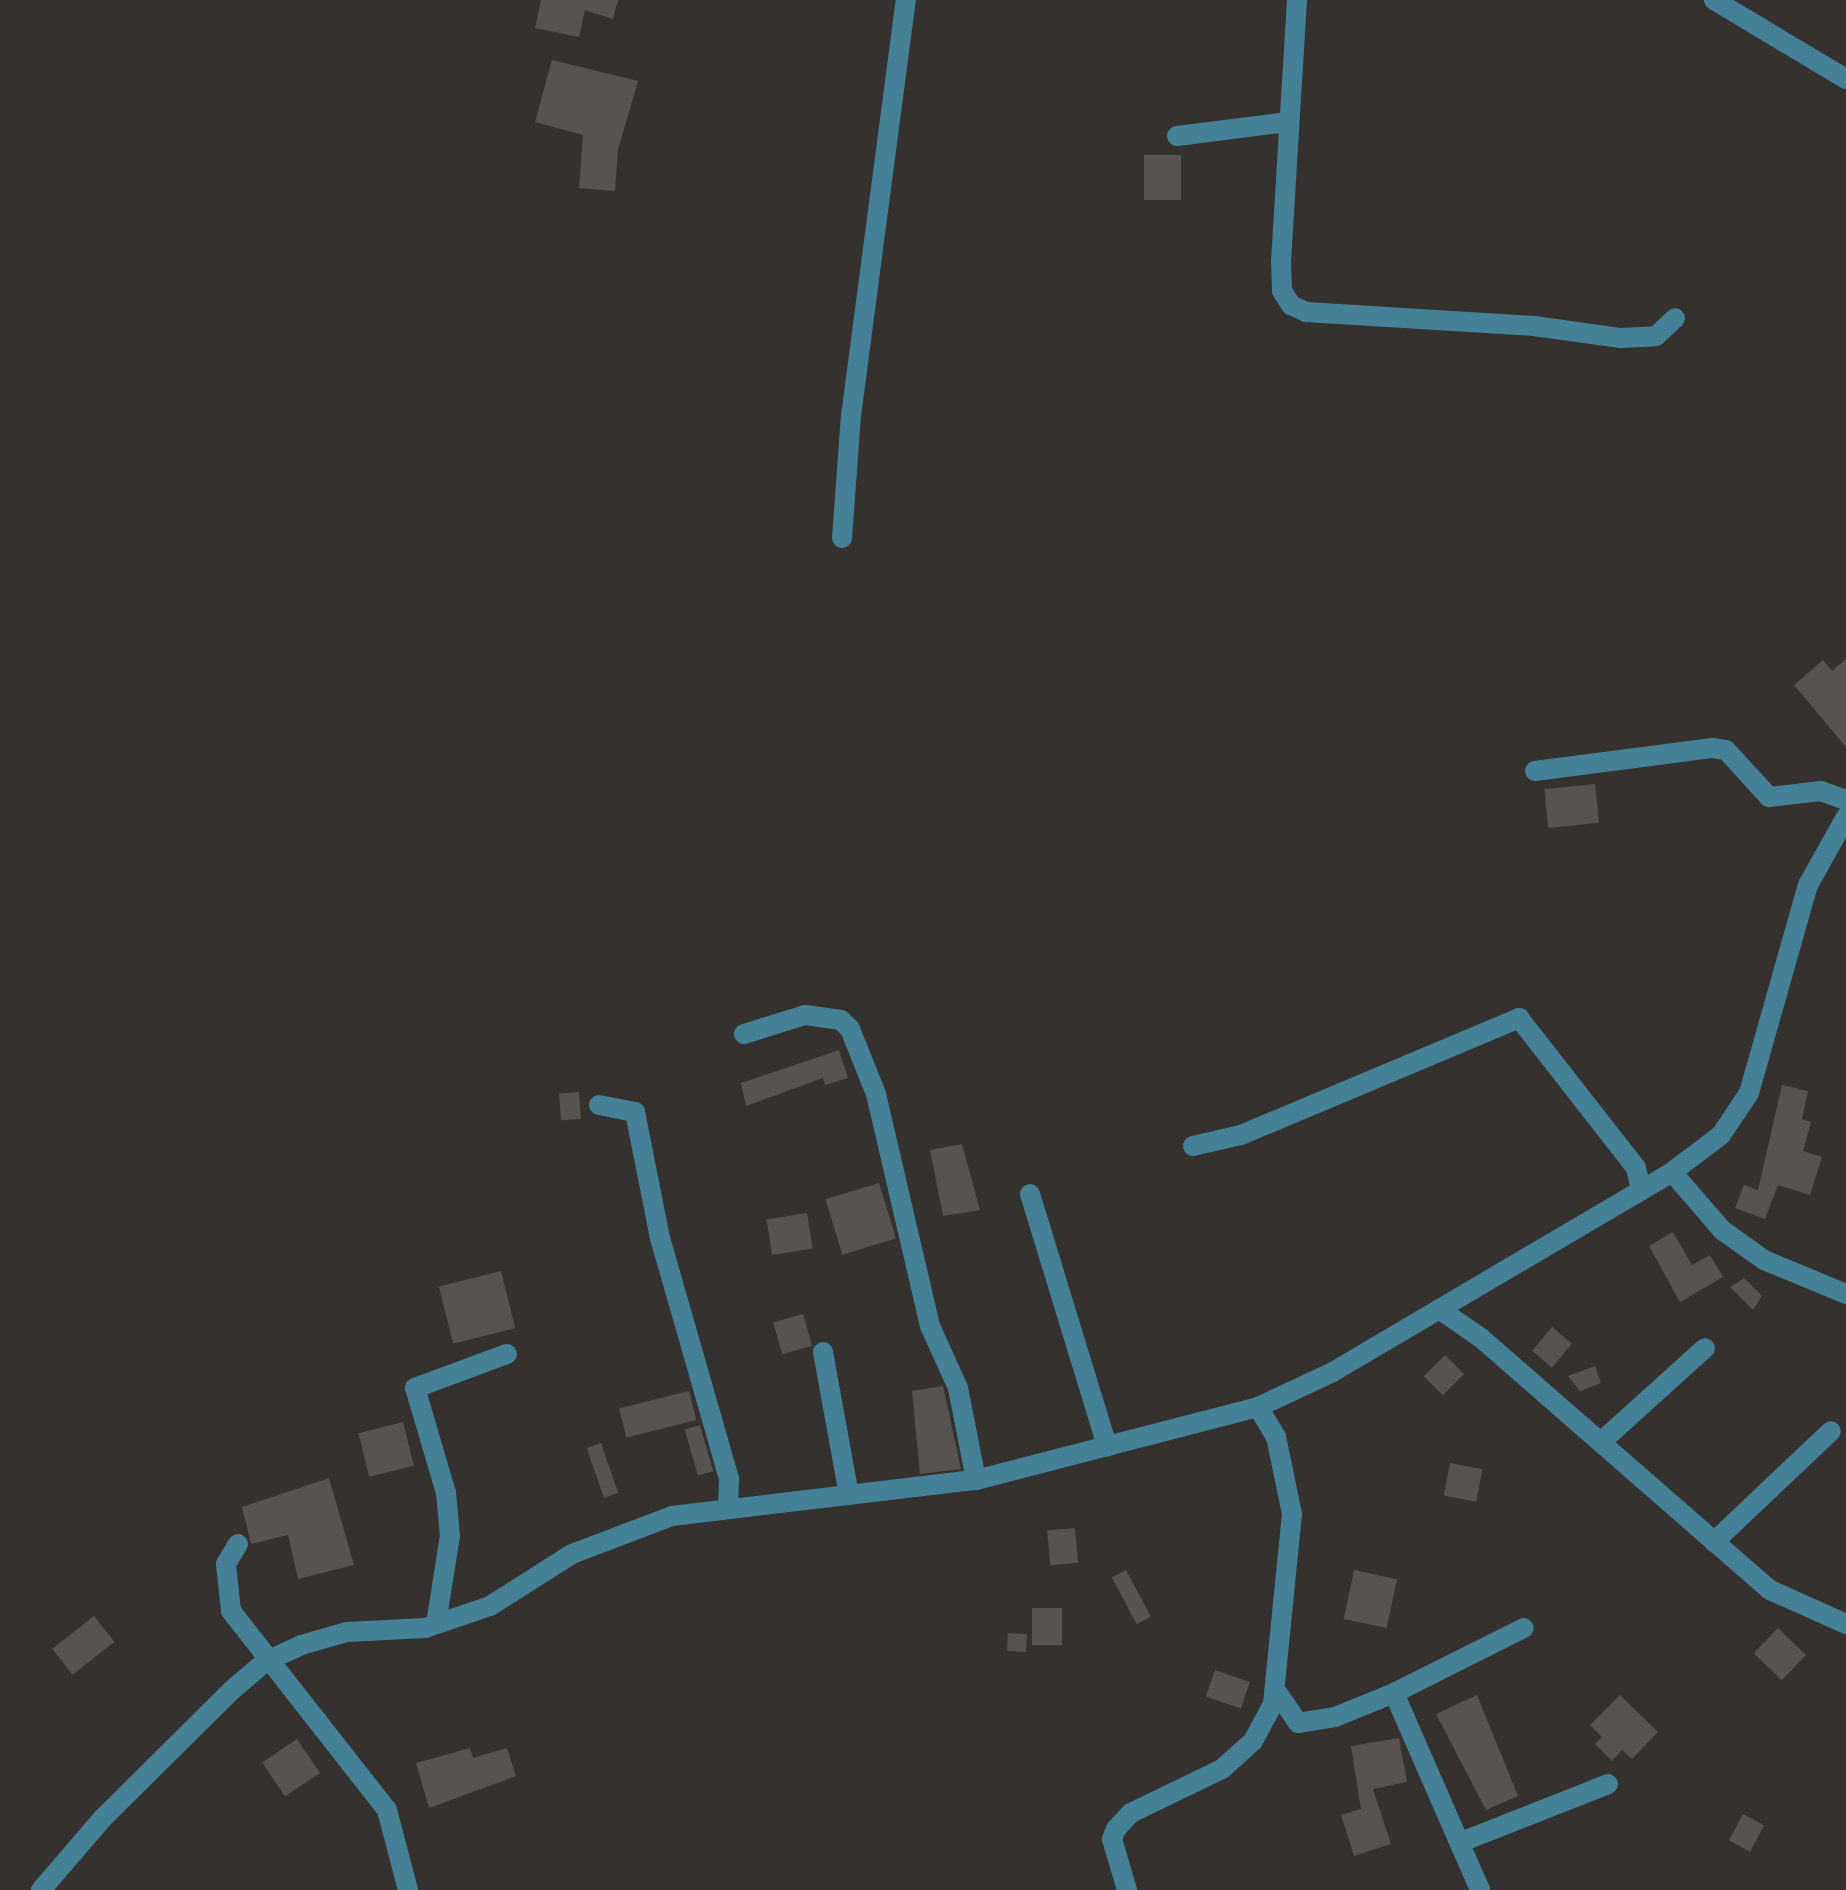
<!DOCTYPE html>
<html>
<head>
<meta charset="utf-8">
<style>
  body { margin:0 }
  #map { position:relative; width:1846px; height:1890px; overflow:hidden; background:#35312f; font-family:Ubuntu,sans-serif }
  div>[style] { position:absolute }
  .building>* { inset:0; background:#575350; transform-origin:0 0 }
  .minor>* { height:20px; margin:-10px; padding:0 10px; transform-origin:10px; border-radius:10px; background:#458196 }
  span { translate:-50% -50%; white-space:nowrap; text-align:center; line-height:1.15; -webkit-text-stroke:6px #2b2725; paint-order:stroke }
</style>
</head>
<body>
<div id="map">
  <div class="building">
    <i style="clip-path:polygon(541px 0,618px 0,613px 19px,585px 10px,579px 37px,535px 28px)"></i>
    <i style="clip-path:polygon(552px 60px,638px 81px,618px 150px,615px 191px,579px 188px,583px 135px,535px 122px)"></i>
    <i style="left:1144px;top:155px;width:37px;height:45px"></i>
    <i style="clip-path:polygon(1846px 659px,1846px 747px,1794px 685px,1823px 660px,1832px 671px)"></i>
    <i style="left:1595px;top:784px;width:39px;height:51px;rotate:84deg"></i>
    <i style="clip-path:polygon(839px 1050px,848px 1078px,825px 1085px,823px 1078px,746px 1106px,741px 1083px)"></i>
    <i style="clip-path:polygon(1782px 1085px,1808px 1091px,1802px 1119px,1811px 1122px,1803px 1151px,1822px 1157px,1810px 1195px,1778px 1185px,1765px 1219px,1735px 1208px,1744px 1185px,1758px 1190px)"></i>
    <i style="left:579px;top:1092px;width:27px;height:20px;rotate:86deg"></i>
    <i style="clip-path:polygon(962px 1144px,980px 1210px,943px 1216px,930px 1150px)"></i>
    <i style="left:879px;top:1183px;width:58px;height:56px;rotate:73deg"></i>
    <i style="left:807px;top:1213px;width:36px;height:41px;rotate:81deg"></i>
    <i style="clip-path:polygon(1673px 1232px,1692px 1265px,1710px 1255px,1723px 1277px,1680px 1302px,1649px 1246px)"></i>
    <i style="left:501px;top:1271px;width:59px;height:64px;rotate:76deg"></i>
    <i style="clip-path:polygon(1744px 1278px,1762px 1296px,1753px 1310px,1730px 1287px)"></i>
    <i style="left:803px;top:1314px;width:33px;height:31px;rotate:74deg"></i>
    <i style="left:1552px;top:1327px;width:26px;height:31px;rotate:40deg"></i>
    <i style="left:1445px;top:1355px;width:27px;height:30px;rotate:45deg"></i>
    <i style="clip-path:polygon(1595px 1366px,1601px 1383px,1580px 1391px,1568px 1376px)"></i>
    <i style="clip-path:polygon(943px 1386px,961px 1469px,920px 1474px,912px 1391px)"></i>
    <i style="left:689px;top:1391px;width:30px;height:72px;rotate:76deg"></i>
    <i style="left:403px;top:1422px;width:45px;height:46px;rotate:76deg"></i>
    <i style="left:700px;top:1425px;width:48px;height:16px;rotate:74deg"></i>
    <i style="left:601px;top:1443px;width:53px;height:15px;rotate:71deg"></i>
    <i style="left:1450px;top:1463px;width:33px;height:33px;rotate:11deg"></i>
    <i style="clip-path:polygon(329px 1478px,354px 1565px,298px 1579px,288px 1535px,251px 1544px,242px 1507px)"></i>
    <i style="left:1075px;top:1528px;width:35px;height:28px;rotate:85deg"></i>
    <i style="left:1126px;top:1570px;width:53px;height:16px;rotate:62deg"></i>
    <i style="left:1354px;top:1570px;width:44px;height:50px;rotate:12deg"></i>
    <i style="left:1032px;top:1608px;width:30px;height:37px"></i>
    <i style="left:94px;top:1616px;width:33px;height:53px;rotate:52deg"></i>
    <i style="left:1778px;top:1628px;width:39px;height:35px;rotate:44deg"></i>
    <i style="left:1008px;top:1633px;width:19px;height:18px;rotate:3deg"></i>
    <i style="left:1215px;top:1670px;width:37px;height:28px;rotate:19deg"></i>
    <i style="clip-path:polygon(1477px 1695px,1518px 1796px,1486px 1810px,1436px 1714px)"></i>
    <i style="clip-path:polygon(1620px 1695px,1658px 1732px,1632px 1759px,1622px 1750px,1612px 1761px,1595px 1744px,1602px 1737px,1590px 1725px)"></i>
    <i style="clip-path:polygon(1399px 1738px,1407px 1782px,1373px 1789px,1391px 1844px,1354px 1856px,1341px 1815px,1361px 1809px,1351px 1746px)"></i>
    <i style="left:297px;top:1739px;width:41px;height:42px;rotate:56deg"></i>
    <i style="clip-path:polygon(470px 1748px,473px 1758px,507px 1748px,516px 1776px,429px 1808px,416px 1763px)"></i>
    <i style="left:1743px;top:1814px;width:24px;height:30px;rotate:28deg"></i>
  </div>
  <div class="minor">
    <i style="left:1297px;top:0;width:261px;rotate:93.5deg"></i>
    <i style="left:1281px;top:261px;width:30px;rotate:88deg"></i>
    <i style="left:1282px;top:291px;width:17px;rotate:57deg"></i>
    <i style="left:1291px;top:305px;width:17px;rotate:25deg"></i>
    <i style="left:1306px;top:312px;width:228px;rotate:3.5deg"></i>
    <i style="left:1534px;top:326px;width:88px;rotate:7.9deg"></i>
    <i style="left:1621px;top:338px;width:35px;rotate:-3deg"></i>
    <i style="left:1656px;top:336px;width:26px;rotate:-43deg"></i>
    <i style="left:1714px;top:0;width:154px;rotate:30.9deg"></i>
    <i style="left:1177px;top:136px;width:112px;rotate:-7.2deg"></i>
    <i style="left:842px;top:538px;width:122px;rotate:-85.8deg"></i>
    <i style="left:851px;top:416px;width:420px;rotate:-82.5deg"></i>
    <i style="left:1535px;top:771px;width:179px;rotate:-7.4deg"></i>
    <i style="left:1713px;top:748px;width:13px;rotate:9deg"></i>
    <i style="left:1726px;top:750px;width:64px;rotate:47.5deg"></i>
    <i style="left:1769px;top:797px;width:52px;rotate:-6.6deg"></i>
    <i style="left:1821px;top:791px;width:27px;rotate:20deg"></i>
    <i style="left:744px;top:1034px;width:64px;rotate:-17.3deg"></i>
    <i style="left:805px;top:1015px;width:36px;rotate:8deg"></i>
    <i style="left:841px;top:1020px;width:13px;rotate:45deg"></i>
    <i style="left:850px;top:1029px;width:70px;rotate:68.2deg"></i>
    <i style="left:876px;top:1094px;width:238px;rotate:76.9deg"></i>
    <i style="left:930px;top:1326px;width:68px;rotate:65.7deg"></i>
    <i style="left:958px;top:1388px;width:94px;rotate:78.9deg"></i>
    <i style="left:599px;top:1105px;width:37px;rotate:11deg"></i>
    <i style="left:635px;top:1112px;width:128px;rotate:78.8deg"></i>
    <i style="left:660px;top:1238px;width:251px;rotate:74deg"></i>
    <i style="left:729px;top:1479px;width:30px;rotate:92deg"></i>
    <i style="left:1193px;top:1146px;width:49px;rotate:-12.9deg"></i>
    <i style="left:1241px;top:1135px;width:302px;rotate:-22.8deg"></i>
    <i style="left:1519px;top:1018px;width:190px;rotate:52deg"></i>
    <i style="left:1636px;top:1168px;width:23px;rotate:77deg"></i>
    <i style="left:1672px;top:1172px;width:77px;rotate:49.2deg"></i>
    <i style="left:1722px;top:1230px;width:52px;rotate:35.5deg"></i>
    <i style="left:1764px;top:1260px;width:89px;rotate:22.5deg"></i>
    <i style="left:1030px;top:1194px;width:264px;rotate:73deg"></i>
    <i style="left:1439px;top:1309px;width:51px;rotate:34.6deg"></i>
    <i style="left:1481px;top:1338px;width:383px;rotate:41.1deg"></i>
    <i style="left:1770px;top:1590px;width:83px;rotate:24.1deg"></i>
    <i style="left:823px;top:1352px;width:145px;rotate:79.7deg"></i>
    <i style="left:1601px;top:1442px;width:140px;rotate:-42.1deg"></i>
    <i style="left:1714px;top:1542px;width:161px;rotate:-43.5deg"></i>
    <i style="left:238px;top:1544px;width:23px;rotate:121deg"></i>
    <i style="left:226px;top:1564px;width:47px;rotate:83.9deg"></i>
    <i style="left:231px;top:1611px;width:253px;rotate:51.9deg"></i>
    <i style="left:387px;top:1810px;width:83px;rotate:75.3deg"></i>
    <i style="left:436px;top:1624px;width:89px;rotate:-81deg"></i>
    <i style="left:450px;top:1536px;width:43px;rotate:-95.3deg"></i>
    <i style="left:446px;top:1493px;width:109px;rotate:-106.4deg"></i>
    <i style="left:415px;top:1388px;width:98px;rotate:-20.3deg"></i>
    <i style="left:1275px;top:1689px;width:41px;rotate:55.9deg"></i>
    <i style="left:1298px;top:1723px;width:37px;rotate:-9deg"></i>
    <i style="left:1335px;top:1717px;width:64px;rotate:-22.1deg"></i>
    <i style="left:1394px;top:1693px;width:215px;rotate:66.4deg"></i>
    <i style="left:1394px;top:1693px;width:145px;rotate:-26.6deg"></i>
    <i style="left:1461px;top:1842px;width:158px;rotate:-21.5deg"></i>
    <i style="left:41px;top:1890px;width:94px;rotate:-49.3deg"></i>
    <i style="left:102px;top:1819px;width:183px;rotate:-44.8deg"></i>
    <i style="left:232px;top:1690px;width:43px;rotate:-40.3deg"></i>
    <i style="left:265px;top:1662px;width:40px;rotate:-25deg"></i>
    <i style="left:301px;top:1645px;width:48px;rotate:-15.8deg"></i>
    <i style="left:347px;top:1632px;width:78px;rotate:-2.9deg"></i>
    <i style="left:425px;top:1628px;width:69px;rotate:-18.7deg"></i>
    <i style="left:490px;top:1606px;width:97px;rotate:-32.4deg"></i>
    <i style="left:572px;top:1554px;width:107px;rotate:-20.8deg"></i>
    <i style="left:672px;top:1516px;width:306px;rotate:-6.8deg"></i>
    <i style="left:976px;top:1480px;width:291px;rotate:-14.5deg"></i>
    <i style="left:1258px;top:1407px;width:81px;rotate:-25deg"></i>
    <i style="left:1331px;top:1373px;width:396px;rotate:-30.5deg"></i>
    <i style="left:1672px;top:1172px;width:61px;rotate:-37.1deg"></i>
    <i style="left:1721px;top:1135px;width:50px;rotate:-56.3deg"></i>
    <i style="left:1749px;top:1093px;width:216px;rotate:-74.2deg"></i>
    <i style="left:1808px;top:885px;width:78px;rotate:-60.8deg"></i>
    <i style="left:1127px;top:1890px;width:53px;rotate:-106.4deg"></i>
    <i style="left:1112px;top:1839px;width:11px;rotate:-68deg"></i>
    <i style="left:1116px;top:1829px;width:22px;rotate:-47deg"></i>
    <i style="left:1131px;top:1813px;width:101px;rotate:-25.8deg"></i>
    <i style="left:1222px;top:1769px;width:42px;rotate:-42.1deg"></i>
    <i style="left:1253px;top:1741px;width:42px;rotate:-61.6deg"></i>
    <i style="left:1273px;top:1704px;width:191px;rotate:-84.3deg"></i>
    <i style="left:1292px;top:1514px;width:79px;rotate:-101.7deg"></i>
    <i style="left:1276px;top:1437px;width:35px;rotate:-121deg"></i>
  </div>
</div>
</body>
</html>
